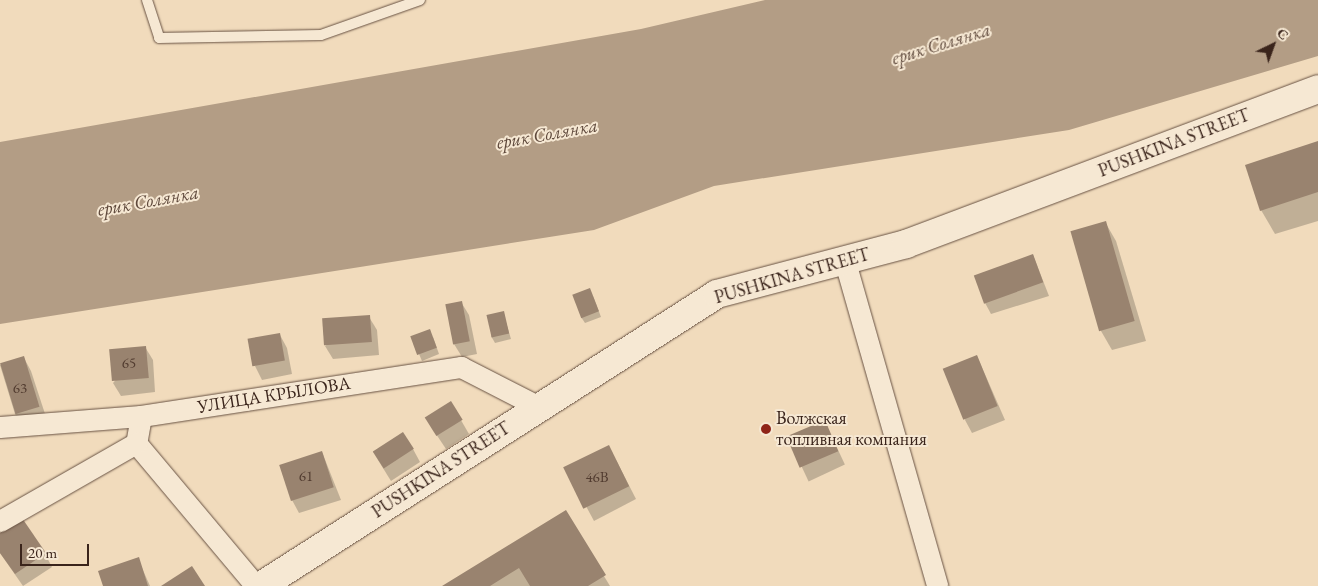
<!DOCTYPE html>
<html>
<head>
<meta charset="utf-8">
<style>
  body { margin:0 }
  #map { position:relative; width:1318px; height:586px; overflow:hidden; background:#f1dbbc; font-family:"EB Garamond",serif }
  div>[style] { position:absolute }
  .water>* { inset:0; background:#b39d85 }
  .shadow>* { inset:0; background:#0003; transform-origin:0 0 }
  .building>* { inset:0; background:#99836f; transform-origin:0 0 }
  .roads { filter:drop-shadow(0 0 1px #685243) drop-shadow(0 0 1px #685243) }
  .lane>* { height:10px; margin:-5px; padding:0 5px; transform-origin:5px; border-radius:5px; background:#f6e8d3 }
  .street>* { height:21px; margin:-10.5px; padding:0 10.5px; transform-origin:10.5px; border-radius:10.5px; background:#f6e8d3 }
  .secondary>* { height:28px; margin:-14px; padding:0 14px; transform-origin:14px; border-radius:14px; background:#f6e8d3 }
  .dots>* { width:14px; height:14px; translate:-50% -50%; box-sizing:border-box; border:2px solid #f6e8d3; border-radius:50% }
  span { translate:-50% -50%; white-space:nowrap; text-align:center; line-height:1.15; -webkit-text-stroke:4px #f6e8d3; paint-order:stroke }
  .number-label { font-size:15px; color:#523c30 }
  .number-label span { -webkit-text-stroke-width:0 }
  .street-label { font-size:18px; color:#3a241b }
  .poi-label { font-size:18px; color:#3a241b }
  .left { translate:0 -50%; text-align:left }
  .water-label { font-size:19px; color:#5e483b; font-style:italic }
  .north { position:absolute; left:1248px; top:20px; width:50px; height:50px; -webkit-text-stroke:4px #f6e8d3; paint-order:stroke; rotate:42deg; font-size:14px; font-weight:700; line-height:20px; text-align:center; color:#3a241b }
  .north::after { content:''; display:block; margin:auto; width:18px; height:22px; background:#3a241b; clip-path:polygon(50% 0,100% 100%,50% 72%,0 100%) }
  .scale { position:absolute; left:20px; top:544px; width:69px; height:22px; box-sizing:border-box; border:2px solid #3a241b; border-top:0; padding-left:6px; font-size:15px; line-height:18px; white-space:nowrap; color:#3a241b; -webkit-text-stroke:4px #f6e8d3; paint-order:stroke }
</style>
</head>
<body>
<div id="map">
  <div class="water">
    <i style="clip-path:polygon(765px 0,1318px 0,1318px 56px,1069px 130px,714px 186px,594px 230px,0 324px,0 142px,641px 29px)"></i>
  </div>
  <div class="shadow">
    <i style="clip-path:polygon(1318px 143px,1318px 221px,1275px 234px,1261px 210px)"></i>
    <i style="clip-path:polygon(1105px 222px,1116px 241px,1146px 341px,1112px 350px,1101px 331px)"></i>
    <i style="clip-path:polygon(1033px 255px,1049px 296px,991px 314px,984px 301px)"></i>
    <i style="clip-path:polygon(593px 296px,601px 317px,585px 323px,581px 317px)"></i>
    <i style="clip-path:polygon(461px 302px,469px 315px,477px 354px,462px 357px,454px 344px,446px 305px)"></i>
    <i style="clip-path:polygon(503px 312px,511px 339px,495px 343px,491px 336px)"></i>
    <i style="clip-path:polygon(369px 317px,377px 330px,379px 355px,333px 359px,325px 346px)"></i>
    <i style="clip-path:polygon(280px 335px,287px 348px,292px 374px,262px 380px,255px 366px)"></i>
    <i style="clip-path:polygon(433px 337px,439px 354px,422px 361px,419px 354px)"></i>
    <i style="clip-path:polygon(145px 347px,153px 360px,155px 392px,121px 396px,113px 383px)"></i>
    <i style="clip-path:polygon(977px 356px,1005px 420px,972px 433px,965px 420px)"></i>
    <i style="clip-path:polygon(24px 358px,31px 371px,47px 420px,23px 428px,15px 414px,0 365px)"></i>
    <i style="clip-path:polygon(451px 403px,469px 434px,446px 449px,434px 431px)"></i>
    <i style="left:825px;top:422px;width:47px;height:40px;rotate:65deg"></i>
    <i style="clip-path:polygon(413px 449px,420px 462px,391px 481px,373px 452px)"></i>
    <i style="clip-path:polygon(322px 452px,341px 500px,299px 513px,292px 500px)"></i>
    <i style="clip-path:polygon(616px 460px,636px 499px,594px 521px,566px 469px)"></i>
    <i style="clip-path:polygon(565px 512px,610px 586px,445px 586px)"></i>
    <i style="clip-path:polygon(0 535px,45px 554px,52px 567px,23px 586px,0 553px)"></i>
    <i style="clip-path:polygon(138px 559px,150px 586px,105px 586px)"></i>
  </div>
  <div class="building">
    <i style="clip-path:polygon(1318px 141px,1318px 192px,1260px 211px,1245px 165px)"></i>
    <i style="left:1106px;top:221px;width:104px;height:37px;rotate:74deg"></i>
    <i style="left:1033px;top:254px;width:30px;height:63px;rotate:70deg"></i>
    <i style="left:590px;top:288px;width:25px;height:19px;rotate:69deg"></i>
    <i style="left:462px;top:301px;width:41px;height:17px;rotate:79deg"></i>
    <i style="left:504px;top:311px;width:23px;height:18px;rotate:77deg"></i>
    <i style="left:370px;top:315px;width:27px;height:48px;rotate:86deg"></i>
    <i style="left:430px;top:329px;width:20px;height:21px;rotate:70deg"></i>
    <i style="left:280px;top:333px;width:28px;height:33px;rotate:80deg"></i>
    <i style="left:146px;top:346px;width:32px;height:37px;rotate:85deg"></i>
    <i style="left:977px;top:355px;width:55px;height:37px;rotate:68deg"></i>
    <i style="left:24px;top:356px;width:53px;height:25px;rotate:73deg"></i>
    <i style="left:451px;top:401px;width:22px;height:31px;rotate:58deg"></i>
    <i style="left:825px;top:420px;width:34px;height:42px;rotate:67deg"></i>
    <i style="left:403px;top:432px;width:20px;height:36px;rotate:57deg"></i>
    <i style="left:609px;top:445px;width:46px;height:51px;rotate:64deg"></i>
    <i style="left:322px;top:451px;width:38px;height:45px;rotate:72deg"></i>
    <i style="clip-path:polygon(566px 510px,606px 575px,588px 586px,530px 586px,519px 568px,490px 586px,442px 586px)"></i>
    <i style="clip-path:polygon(22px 518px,46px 553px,15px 574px,0 553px,0 533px)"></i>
    <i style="clip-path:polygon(139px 557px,148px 586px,103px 586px,98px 571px)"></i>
    <i style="clip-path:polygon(192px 566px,205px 586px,161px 586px)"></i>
  </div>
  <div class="roads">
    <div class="lane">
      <i style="left:147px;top:0;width:40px;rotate:72deg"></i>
      <i style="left:159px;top:38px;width:162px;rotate:-1.1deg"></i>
      <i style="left:321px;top:35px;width:105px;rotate:-19.5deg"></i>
    </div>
    <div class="street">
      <i style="left:845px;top:262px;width:337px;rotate:74.1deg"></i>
      <i style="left:141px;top:416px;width:27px;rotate:100deg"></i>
      <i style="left:136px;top:443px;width:187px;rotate:50deg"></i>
      <i style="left:0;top:427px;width:141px;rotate:-4.5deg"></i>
      <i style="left:141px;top:416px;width:324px;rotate:-8.7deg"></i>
      <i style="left:461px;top:367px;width:88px;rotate:27.1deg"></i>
      <i style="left:0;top:521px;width:157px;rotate:-29.8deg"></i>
    </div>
    <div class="secondary">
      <i style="left:261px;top:586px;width:541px;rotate:-32.63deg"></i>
      <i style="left:717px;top:294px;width:196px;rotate:-14.8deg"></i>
      <i style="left:906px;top:244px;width:440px;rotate:-20.6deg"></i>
    </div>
  </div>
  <div class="dots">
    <i style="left:766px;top:429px;background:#8f2418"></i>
  </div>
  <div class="number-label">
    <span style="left:129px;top:363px">65</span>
    <span style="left:20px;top:388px">63</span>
    <span style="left:306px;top:476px">61</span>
    <span style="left:597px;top:477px">46В</span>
  </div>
  <div class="street-label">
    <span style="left:1174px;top:143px;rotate:-21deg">PUSHKINA STREET</span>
    <span style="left:792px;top:276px;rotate:-16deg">PUSHKINA STREET</span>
    <span style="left:274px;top:395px;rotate:-9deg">УЛИЦА КРЫЛОВА</span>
    <span style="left:441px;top:470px;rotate:-33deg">PUSHKINA STREET</span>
  </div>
  <div class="poi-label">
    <span class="left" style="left:776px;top:429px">Волжская<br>топливная компания</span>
  </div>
  <div class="water-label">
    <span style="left:941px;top:44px;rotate:-17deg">ерик Солянка</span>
    <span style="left:547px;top:134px;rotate:-10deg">ерик Солянка</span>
    <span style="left:148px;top:201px;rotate:-10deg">ерик Солянка</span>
  </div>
  <div class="north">С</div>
  <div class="scale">20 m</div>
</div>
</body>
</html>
